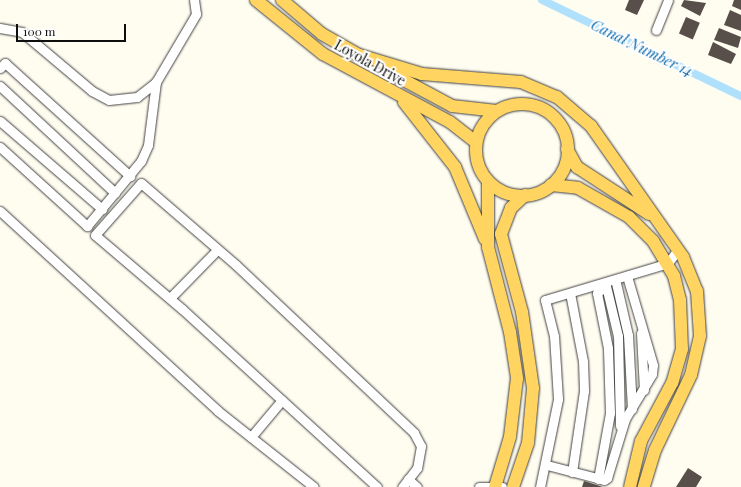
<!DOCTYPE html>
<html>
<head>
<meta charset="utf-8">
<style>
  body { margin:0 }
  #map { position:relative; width:741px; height:487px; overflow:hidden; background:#fffcf0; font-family:"Playfair Display",serif }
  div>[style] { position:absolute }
  .canal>* { height:8px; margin:-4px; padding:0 4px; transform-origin:4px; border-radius:4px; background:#afe1fc }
  .building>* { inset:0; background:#584f4a; transform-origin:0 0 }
  .roads { filter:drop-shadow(0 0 1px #414141) drop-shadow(0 0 1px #414141) }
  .minor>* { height:9px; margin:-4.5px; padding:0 4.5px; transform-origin:4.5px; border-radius:4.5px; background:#fff }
  .major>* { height:12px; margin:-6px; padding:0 6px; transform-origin:6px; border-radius:6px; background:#ffd460 }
  .major>.ring { margin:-6px; padding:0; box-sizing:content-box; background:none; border:12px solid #ffd460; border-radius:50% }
  span { translate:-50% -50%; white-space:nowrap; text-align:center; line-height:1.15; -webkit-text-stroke:4px #fff; paint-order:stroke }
  .street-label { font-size:14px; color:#0e0e0e }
  .water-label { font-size:15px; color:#0b6bad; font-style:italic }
  .scale { position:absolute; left:16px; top:24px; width:110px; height:18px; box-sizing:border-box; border:2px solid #0e0e0e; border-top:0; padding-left:5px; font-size:12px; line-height:14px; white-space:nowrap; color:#0e0e0e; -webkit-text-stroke:3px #fff; paint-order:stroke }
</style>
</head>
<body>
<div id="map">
  <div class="canal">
    <i style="left:542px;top:0;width:221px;rotate:25.8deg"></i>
  </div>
  <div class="building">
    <i style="clip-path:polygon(629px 0,644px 0,637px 15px,625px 10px)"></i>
    <i style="clip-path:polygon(684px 0,706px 3px,700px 16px,681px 6px)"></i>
    <i style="clip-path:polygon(734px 0,741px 0,741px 10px,732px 6px)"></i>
    <i style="clip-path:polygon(730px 10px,741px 15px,741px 31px,724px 25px)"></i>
    <i style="left:686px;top:17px;width:15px;height:18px;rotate:23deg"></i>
    <i style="clip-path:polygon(719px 28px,741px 37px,738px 48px,714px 40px)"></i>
    <i style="clip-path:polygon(713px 42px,736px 54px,731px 64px,708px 55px)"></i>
    <i style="clip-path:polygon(688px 468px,702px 477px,696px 487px,676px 487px)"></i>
    <i style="clip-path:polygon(584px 481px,603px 487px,582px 487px)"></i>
  </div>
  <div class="roads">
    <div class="minor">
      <i style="left:0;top:28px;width:22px;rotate:10deg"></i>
      <i style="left:22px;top:32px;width:92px;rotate:40.1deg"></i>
      <i style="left:92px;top:91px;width:19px;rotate:28deg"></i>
      <i style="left:109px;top:100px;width:28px;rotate:-6deg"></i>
      <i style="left:137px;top:97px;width:24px;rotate:-38deg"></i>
      <i style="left:156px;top:82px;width:79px;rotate:-59.5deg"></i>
      <i style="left:196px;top:14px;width:14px;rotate:-98deg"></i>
      <i style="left:656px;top:30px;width:32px;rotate:-68deg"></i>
      <i style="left:0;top:68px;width:7px;rotate:-45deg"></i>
      <i style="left:5px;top:63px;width:169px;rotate:42.1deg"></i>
      <i style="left:0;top:86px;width:157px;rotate:42.9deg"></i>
      <i style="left:0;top:121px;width:135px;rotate:40.8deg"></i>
      <i style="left:0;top:147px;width:118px;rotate:42.2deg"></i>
      <i style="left:87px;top:226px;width:85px;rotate:-50.3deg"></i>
      <i style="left:141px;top:161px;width:17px;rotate:-66deg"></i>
      <i style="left:148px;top:145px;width:64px;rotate:-82.8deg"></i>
      <i style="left:0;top:211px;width:296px;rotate:42.5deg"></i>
      <i style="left:218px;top:411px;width:122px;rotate:38.4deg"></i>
      <i style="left:616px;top:283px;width:53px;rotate:77deg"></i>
      <i style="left:628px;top:335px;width:74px;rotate:86.9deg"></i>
      <i style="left:606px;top:286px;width:51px;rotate:76.5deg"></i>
      <i style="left:618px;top:336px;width:90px;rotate:88.7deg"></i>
      <i style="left:570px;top:293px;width:69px;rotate:79.2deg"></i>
      <i style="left:583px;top:361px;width:30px;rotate:88deg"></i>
      <i style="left:584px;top:391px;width:82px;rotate:98.4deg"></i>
      <i style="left:170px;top:298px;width:66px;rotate:-45.6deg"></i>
      <i style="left:641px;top:333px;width:57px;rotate:87deg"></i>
      <i style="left:251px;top:437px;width:48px;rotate:-50deg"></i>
      <i style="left:547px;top:465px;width:59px;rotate:14.7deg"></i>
      <i style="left:604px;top:480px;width:4px;rotate:-34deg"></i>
      <i style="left:607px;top:478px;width:62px;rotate:-73deg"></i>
      <i style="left:625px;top:419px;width:52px;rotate:-59deg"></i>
      <i style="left:652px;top:374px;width:9px;rotate:-84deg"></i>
      <i style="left:653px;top:365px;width:93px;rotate:-106.3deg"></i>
      <i style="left:408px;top:479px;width:12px;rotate:42deg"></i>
      <i style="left:598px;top:479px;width:67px;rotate:-79.7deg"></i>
      <i style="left:610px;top:413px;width:65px;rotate:-91.8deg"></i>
      <i style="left:608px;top:348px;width:56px;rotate:-101.3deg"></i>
      <i style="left:597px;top:293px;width:11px;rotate:-41deg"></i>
      <i style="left:377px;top:487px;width:264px;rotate:-137.6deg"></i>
      <i style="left:182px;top:309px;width:114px;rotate:-139.6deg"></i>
      <i style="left:95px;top:235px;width:69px;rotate:-48.5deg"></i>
      <i style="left:141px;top:183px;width:125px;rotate:40.8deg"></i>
      <i style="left:236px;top:265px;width:245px;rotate:43.3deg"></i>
      <i style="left:414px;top:433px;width:15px;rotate:62deg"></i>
      <i style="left:421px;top:446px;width:22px;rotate:100deg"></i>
      <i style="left:417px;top:468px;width:24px;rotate:128deg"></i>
      <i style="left:479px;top:487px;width:23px"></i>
      <i style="left:540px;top:487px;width:90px;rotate:-78.4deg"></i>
      <i style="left:558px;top:399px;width:63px;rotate:-93.6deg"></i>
      <i style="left:554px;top:336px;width:37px;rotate:-104deg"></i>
      <i style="left:545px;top:300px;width:128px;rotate:-16.7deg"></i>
      <i style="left:668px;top:263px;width:17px;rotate:-54deg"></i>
    </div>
    <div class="major">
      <i style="left:256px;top:0;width:86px;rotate:38.9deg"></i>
      <i style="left:323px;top:54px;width:144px;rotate:28.2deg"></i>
      <i style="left:450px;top:122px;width:33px;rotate:38deg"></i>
      <i style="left:282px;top:0;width:52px;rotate:40.4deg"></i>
      <i style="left:322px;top:34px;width:48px;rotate:29.7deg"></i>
      <i style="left:356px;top:54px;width:69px;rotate:16.9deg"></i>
      <i style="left:422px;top:74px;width:99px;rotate:4.6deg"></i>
      <i style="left:521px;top:82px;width:39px;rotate:23deg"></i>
      <i style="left:557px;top:97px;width:45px;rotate:40.5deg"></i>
      <i style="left:591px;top:126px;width:160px;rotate:54.9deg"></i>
      <i style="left:683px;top:257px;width:37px;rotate:68deg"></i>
      <i style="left:697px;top:291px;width:45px;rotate:86.2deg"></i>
      <i style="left:700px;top:336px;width:40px;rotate:103deg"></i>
      <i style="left:691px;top:375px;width:83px;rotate:115.6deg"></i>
      <i style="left:655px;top:450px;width:39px;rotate:107deg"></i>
      <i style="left:387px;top:71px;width:74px;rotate:28.3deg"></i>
      <i style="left:452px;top:106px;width:45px;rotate:6.3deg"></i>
      <i style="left:404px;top:102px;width:83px;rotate:51.9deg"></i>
      <i style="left:455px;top:167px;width:78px;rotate:67.4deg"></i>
      <i class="ring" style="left:476px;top:104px;width:80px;height:80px"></i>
      <i style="left:567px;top:149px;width:21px;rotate:61deg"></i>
      <i style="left:577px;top:167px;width:86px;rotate:33.1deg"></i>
      <i style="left:488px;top:181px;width:66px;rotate:90deg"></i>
      <i style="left:488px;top:247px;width:88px;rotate:75.5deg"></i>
      <i style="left:510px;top:332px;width:47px;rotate:81.3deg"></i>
      <i style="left:517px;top:378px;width:59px;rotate:96.8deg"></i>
      <i style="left:510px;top:437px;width:52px;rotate:106.7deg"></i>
      <i style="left:551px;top:185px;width:27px;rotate:6deg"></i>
      <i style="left:578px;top:188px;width:59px;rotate:29.6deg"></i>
      <i style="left:629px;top:217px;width:34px;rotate:45deg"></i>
      <i style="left:653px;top:241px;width:41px;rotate:59deg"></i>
      <i style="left:674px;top:276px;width:25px;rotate:76deg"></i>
      <i style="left:680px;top:300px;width:49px;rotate:87.7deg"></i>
      <i style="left:682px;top:349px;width:35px;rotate:106deg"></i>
      <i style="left:672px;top:383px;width:66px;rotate:118.1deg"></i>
      <i style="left:641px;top:441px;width:47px;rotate:103.4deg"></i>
      <i style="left:513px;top:487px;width:46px;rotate:-71.2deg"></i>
      <i style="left:528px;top:443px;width:55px;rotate:-84.8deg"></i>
      <i style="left:533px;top:388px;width:77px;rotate:-98.2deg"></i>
      <i style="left:522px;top:312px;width:81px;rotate:-105.1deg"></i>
      <i style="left:501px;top:234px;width:28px;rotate:-69deg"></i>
      <i style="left:511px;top:208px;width:19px;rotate:-43deg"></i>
    </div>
  </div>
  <div class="street-label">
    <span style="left:370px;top:63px;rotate:29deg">Loyola Drive</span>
  </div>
  <div class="water-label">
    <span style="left:642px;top:48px;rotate:26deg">Canal Number 14</span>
  </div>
  <div class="scale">100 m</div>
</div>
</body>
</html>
